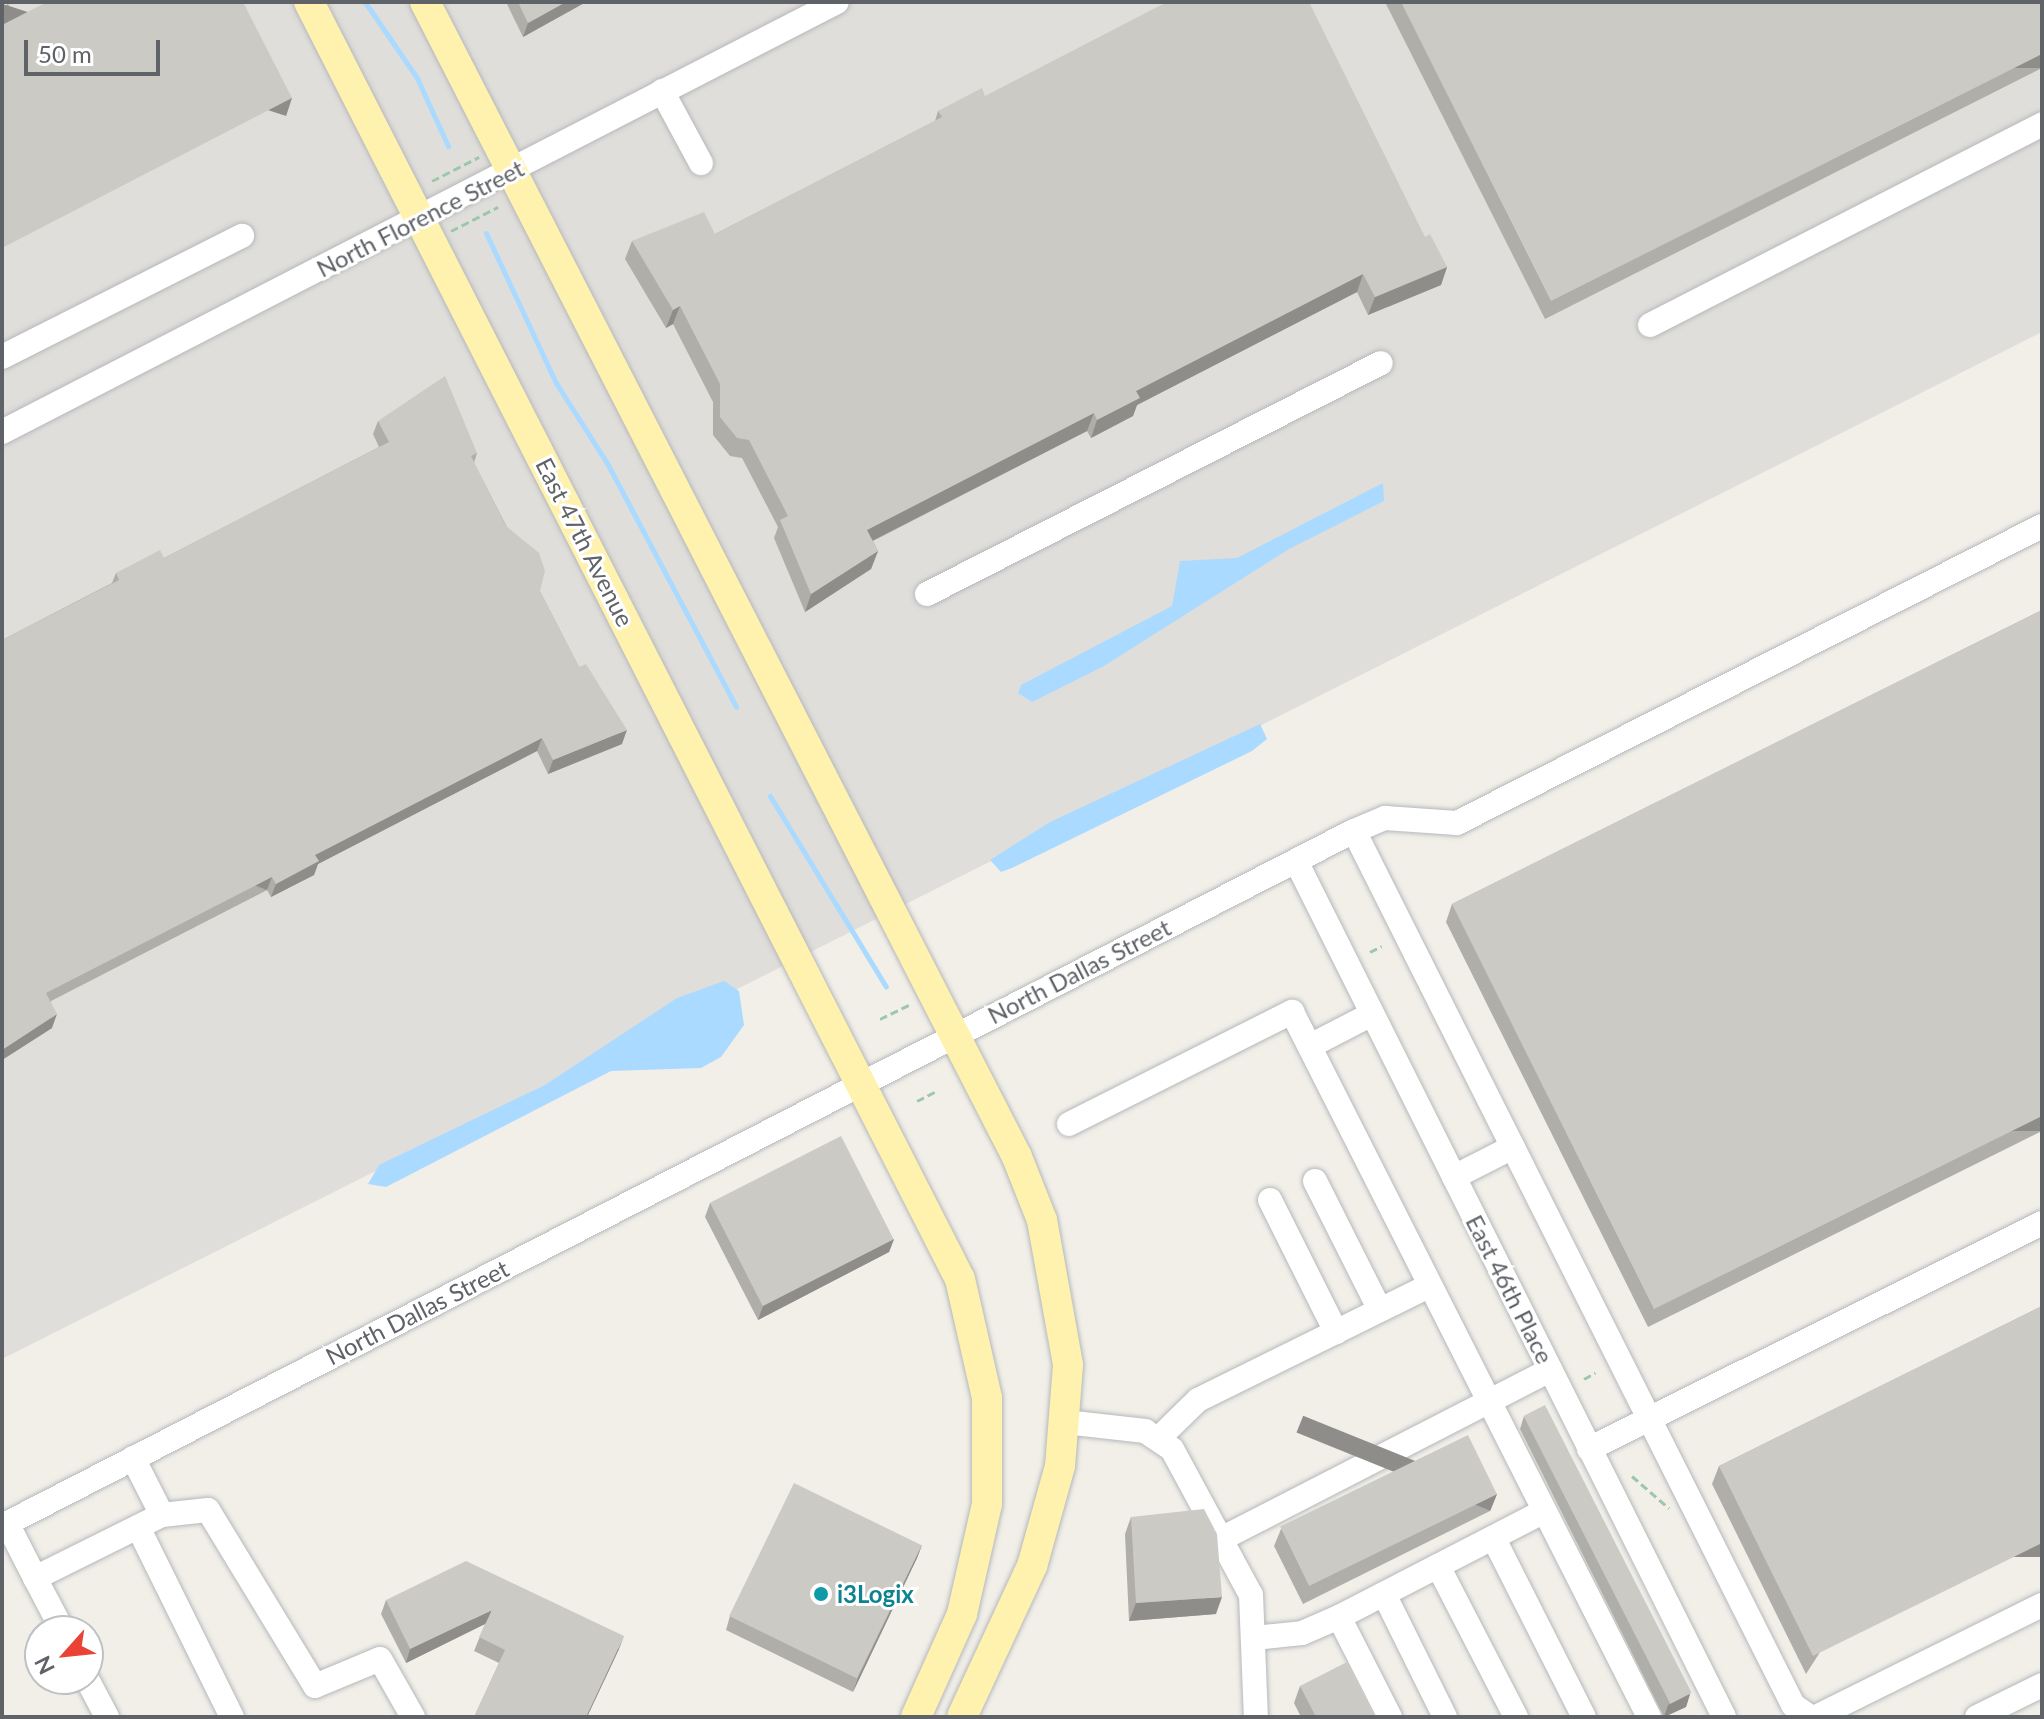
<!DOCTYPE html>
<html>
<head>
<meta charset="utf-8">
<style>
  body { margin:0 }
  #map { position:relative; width:2044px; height:1719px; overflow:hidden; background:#f1efe8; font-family:Lato,sans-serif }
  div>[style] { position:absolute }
  .industrial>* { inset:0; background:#e0deda }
  .water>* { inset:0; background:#aadaff }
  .stream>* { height:5px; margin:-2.5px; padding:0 2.5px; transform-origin:2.5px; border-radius:2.5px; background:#aadaff }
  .path>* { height:3px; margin-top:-1.5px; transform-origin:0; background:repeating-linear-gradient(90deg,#9cc7a9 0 8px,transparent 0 12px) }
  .roads { filter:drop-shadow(0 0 2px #b5b8bc) drop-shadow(0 0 2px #b5b8bc) }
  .minor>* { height:24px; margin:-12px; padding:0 12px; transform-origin:12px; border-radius:12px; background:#fff }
  .major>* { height:30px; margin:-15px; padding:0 15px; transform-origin:15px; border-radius:15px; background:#fff2af }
  .rail>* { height:8px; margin-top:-4px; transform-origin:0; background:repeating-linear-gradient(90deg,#fff 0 15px,#b6b7b8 0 30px); box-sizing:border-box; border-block:2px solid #b6b7b8 }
  .wall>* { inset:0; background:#afaea9 }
  .shaded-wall>* { inset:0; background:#8f8d8a; transform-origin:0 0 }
  .building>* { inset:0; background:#cccac5; transform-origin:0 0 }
  .dots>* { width:22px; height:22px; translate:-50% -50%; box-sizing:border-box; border:4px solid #fff; border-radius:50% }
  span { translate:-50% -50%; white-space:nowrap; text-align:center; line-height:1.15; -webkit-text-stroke:6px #fff; paint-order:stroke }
  .street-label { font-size:24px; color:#5f6368 }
  .culture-label { font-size:24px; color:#0d838f; font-weight:700 }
  .left { translate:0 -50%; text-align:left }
  .frame { position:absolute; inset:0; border:4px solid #5f6368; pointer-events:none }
  .north { position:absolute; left:24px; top:1615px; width:80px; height:80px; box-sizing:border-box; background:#fff; border:2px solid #bfc1c3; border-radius:50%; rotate:243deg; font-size:22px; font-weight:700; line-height:32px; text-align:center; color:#5f6368 }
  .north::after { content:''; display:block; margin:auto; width:28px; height:36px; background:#ea4335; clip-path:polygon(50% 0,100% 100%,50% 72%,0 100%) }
  .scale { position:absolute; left:24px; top:40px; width:136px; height:36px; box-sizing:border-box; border:4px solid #5f6368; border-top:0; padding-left:10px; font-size:24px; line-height:28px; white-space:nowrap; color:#5f6368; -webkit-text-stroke:6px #fff; paint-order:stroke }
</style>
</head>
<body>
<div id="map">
  <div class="industrial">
    <i style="clip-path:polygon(2px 2px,2042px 2px,2042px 332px,2px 1359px)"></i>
  </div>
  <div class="water">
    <i style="clip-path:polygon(1383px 483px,1384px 501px,1289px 549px,1104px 666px,1032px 702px,1018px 693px,1021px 685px,1172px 606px,1180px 561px,1237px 558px)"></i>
    <i style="clip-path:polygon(1260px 724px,1267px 739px,1252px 751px,1012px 868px,1001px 872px,990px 860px,1050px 822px)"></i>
    <i style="clip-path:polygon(724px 981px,739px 991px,744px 1025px,721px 1057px,701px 1068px,611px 1071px,386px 1187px,368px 1184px,379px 1165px,545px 1085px,677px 998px)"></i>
  </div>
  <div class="stream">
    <i style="left:365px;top:2px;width:92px;rotate:55.6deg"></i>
    <i style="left:417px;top:78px;width:75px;rotate:65.5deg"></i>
    <i style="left:486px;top:233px;width:166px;rotate:65deg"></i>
    <i style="left:556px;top:383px;width:95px;rotate:57.5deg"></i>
    <i style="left:607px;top:463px;width:276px;rotate:62.1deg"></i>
    <i style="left:770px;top:796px;width:223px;rotate:58.7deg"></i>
  </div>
  <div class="path">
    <i style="left:432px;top:181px;width:53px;rotate:-27.1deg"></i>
    <i style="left:451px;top:231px;width:53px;rotate:-27.1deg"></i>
    <i style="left:1370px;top:952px;width:13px;rotate:-27deg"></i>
    <i style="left:880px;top:1019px;width:34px;rotate:-26deg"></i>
    <i style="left:917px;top:1101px;width:22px;rotate:-27deg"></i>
    <i style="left:1584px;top:1379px;width:13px;rotate:-29deg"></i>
    <i style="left:1632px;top:1476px;width:49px;rotate:40.9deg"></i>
  </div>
  <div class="roads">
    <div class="minor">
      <i style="left:662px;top:91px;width:82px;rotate:61.6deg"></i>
      <i style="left:1650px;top:325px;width:441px;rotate:-27.1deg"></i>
      <i style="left:2px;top:357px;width:269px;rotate:-26.8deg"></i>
      <i style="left:2px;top:432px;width:939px;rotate:-27.25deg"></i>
      <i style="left:927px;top:594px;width:509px;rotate:-26.97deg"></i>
      <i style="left:1354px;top:831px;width:978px;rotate:63.33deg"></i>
      <i style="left:1793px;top:1705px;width:21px;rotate:35deg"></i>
      <i style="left:1296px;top:861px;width:957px;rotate:63.43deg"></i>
      <i style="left:1310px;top:1046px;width:70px;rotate:-27.3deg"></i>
      <i style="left:1069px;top:1124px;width:250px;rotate:-26.7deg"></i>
      <i style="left:1292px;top:1012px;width:790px;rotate:63.14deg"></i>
      <i style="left:1454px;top:1177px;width:66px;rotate:-27deg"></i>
      <i style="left:1315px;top:1181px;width:144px;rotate:63.3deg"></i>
      <i style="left:1270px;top:1200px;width:148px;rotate:63.4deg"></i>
      <i style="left:1065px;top:1422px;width:81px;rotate:6.4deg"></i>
      <i style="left:1145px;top:1431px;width:32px;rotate:34deg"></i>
      <i style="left:1172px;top:1449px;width:166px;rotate:61.6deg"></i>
      <i style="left:1251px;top:1595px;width:122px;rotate:87.7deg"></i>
      <i style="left:1159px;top:1438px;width:54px;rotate:-44.3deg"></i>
      <i style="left:1198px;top:1400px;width:255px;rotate:-26.3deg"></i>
      <i style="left:1589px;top:1449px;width:506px;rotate:-26.51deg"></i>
      <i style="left:162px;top:1515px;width:46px;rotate:-6.2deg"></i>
      <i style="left:208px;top:1510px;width:206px;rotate:58.7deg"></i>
      <i style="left:315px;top:1686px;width:70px;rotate:-22.6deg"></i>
      <i style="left:380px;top:1659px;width:67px;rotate:60.4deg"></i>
      <i style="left:7px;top:1523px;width:62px;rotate:63deg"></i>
      <i style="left:35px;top:1578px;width:142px;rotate:-26.4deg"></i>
      <i style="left:162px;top:1515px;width:64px;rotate:-117deg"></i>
      <i style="left:2px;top:1526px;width:1520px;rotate:-27.21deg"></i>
      <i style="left:1354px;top:831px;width:34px;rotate:-23deg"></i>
      <i style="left:1385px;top:818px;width:72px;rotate:4deg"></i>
      <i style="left:1457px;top:823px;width:656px;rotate:-26.92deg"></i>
      <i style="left:138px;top:1527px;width:212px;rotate:63.7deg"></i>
      <i style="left:1223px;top:1538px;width:368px;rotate:-27.2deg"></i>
      <i style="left:1494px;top:1539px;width:199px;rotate:63.2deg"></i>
      <i style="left:1438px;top:1566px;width:170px;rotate:62.7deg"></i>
      <i style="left:35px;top:1578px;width:60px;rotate:62.2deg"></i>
      <i style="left:1384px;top:1594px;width:137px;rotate:63.6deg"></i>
      <i style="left:1339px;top:1617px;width:229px;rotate:-27.3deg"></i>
      <i style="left:1254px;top:1638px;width:48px;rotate:-5.9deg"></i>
      <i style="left:1302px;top:1633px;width:40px;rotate:-23.4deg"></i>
      <i style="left:1339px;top:1617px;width:112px;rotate:63deg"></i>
      <i style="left:87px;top:1679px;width:43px;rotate:62.2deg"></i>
      <i style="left:1816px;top:1717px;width:252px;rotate:-26.4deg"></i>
      <i style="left:1977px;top:1717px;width:72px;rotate:-26.2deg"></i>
    </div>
    <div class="major">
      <i style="left:309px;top:2px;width:1433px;rotate:62.99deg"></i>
      <i style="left:960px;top:1279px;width:122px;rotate:77.2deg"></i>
      <i style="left:987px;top:1398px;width:106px;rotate:90deg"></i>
      <i style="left:987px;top:1504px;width:113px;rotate:102.8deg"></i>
      <i style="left:962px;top:1614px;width:113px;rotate:114.1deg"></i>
      <i style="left:425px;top:2px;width:1298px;rotate:62.86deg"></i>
      <i style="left:1017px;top:1157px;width:68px;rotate:68.4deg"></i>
      <i style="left:1042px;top:1220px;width:147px;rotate:79.8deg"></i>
      <i style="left:1068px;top:1365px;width:101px;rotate:94.5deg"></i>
      <i style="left:1060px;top:1466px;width:104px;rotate:105.6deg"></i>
      <i style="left:1032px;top:1566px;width:166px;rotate:114.9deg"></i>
    </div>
  </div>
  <div class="rail">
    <i style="left:2px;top:5px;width:6px;rotate:-31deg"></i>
  </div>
  <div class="wall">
    <i style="clip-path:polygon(506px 2px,586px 2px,523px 37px)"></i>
    <i style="clip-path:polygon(1385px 2px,2042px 2px,2042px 68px,1545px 319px)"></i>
    <i style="clip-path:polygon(985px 96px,1425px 237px,1447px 267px,1441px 285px,1368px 315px,1357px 292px,1137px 405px,1133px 416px,1091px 438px,1087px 431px,873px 541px,878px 551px,871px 569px,805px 612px,774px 538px,778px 527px,742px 458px,730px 456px,713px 435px,713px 402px,673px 324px,666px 328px,625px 259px,632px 241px,715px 234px,935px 121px,938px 111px)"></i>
    <i style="clip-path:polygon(378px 421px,477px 453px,474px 463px,579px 667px,622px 744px,548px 774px,537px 751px,318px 864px,314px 875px,271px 897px,267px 890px,51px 1001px,52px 1028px,2px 1060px,2px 640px,112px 583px,116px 573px,164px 558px,379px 447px,373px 434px)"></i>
    <i style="clip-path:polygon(2042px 610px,2042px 1131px,1648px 1327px,1446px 922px,1452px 904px)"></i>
    <i style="clip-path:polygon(710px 1203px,894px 1239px,889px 1252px,758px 1320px,705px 1217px)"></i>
    <i style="clip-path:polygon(2042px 1306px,1806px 1674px,1712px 1484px,1719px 1466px)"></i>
    <i style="clip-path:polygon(1524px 1416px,1690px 1694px,1686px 1707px,1664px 1717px,1520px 1429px)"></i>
    <i style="clip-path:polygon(1497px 1494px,1490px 1511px,1303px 1604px,1274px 1546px,1281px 1529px)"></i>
    <i style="clip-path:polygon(1131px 1517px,1216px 1614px,1129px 1621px,1125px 1534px)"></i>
    <i style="clip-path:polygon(922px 1545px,917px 1558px,853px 1692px,726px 1630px,730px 1616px)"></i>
    <i style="clip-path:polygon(386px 1600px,619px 1649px,587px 1717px,474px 1717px,499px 1663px,474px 1651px,485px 1624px,406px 1663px,381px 1614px)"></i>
    <i style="clip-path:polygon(1300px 1686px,1375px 1717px,1301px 1717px,1294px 1703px)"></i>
  </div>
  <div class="shaded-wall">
    <i style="clip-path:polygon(566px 2px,586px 2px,523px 37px,528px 23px)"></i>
    <i style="left:2042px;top:54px;width:14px;height:550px;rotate:90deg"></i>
    <i style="left:292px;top:98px;width:19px;height:326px;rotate:108deg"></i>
    <i style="clip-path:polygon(1447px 267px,1441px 285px,1368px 315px,1375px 297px)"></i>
    <i style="clip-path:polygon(1363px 274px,1357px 292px,1137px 405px,1133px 416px,1091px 438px,1097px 420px,1136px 391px)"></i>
    <i style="clip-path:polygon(680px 306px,673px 324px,666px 328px,673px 310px)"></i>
    <i style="clip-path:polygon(1094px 413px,1087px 431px,860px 547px,867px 530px)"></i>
    <i style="clip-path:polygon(878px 551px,871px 569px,805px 612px,811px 594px)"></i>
    <i style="clip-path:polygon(627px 730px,622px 744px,548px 774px,553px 760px)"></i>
    <i style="clip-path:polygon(542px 738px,537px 751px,318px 864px,314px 875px,271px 897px,276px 884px,315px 855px)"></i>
    <i style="left:272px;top:877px;width:14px;height:254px;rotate:111deg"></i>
    <i style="clip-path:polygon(57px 1014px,52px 1028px,2px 1060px,2px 1050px)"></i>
    <i style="left:2042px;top:1116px;width:15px;height:433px;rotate:90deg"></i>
    <i style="clip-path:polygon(894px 1239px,889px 1252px,758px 1320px,763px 1306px)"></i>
    <i style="left:1497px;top:1494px;width:18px;height:209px;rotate:112deg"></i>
    <i style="left:2042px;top:1543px;width:14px;height:255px;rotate:90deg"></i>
    <i style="clip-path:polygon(922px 1545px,917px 1558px,853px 1692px,858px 1678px)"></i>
    <i style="clip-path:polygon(1222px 1597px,1216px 1614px,1129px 1621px,1136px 1603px)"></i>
    <i style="clip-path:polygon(492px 1610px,487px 1623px,406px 1663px,410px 1649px)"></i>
    <i style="clip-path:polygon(624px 1636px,619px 1649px,587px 1717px,586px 1717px)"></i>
    <i style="clip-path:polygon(1690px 1694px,1686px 1707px,1664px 1717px,1668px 1705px)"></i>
  </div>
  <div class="building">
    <i style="clip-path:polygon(47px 2px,243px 2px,292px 98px,2px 248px,2px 25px)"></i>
    <i style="clip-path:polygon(518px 2px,566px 2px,528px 23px)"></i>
    <i style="clip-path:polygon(1167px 2px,1309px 2px,1425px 237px,1430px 234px,1447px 267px,1375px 297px,1363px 274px,1136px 391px,1140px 398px,1097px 420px,1094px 413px,867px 530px,878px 551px,811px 594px,780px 520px,788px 516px,749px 440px,737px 438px,720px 417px,720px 384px,680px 306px,673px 310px,632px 241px,704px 212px,715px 234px,942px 117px,938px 111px,982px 88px,985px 96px)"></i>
    <i style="clip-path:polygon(1401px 2px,2042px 2px,2042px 54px,1551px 301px)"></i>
    <i style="clip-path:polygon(445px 376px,477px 453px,471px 456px,506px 526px,539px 553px,545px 571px,540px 591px,579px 667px,586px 664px,627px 730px,553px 760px,542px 738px,315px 855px,319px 861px,276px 884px,272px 877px,46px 993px,57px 1014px,2px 1050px,2px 640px,119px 580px,116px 573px,160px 550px,164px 558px,389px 442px,378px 421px)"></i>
    <i style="clip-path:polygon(2042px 610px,2042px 1116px,1654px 1309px,1452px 904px)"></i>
    <i style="left:841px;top:1136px;width:116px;height:147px;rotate:63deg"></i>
    <i style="clip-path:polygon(2042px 1306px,2042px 1543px,1813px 1656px,1719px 1466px)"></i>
    <i style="left:1545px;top:1405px;width:323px;height:24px;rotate:63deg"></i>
    <i style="left:1468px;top:1435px;width:66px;height:209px;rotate:64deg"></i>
    <i style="left:794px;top:1483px;width:142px;height:148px;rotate:26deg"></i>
    <i style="clip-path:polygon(1204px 1509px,1217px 1534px,1222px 1597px,1136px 1603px,1131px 1517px)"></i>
    <i style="clip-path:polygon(466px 1561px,624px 1636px,586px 1717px,474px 1717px,505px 1650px,479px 1637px,492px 1610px,410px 1649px,386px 1600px)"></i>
    <i style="clip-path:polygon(1347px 1662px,1375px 1717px,1316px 1717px,1300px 1686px)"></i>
  </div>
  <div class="dots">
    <i style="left:821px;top:1594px;background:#0f9aa8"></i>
  </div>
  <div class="street-label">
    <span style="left:420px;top:218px;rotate:-27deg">North Florence Street</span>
    <span style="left:585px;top:542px;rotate:63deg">East 47th Avenue</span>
    <span style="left:1079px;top:971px;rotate:-27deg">North Dallas Street</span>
    <span style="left:1510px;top:1289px;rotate:63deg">East 46th Place</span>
    <span style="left:417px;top:1312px;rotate:-27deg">North Dallas Street</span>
  </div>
  <div class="culture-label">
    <span class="left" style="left:837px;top:1594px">i3Logix</span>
  </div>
  <div class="frame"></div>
  <div class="north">N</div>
  <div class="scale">50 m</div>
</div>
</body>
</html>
